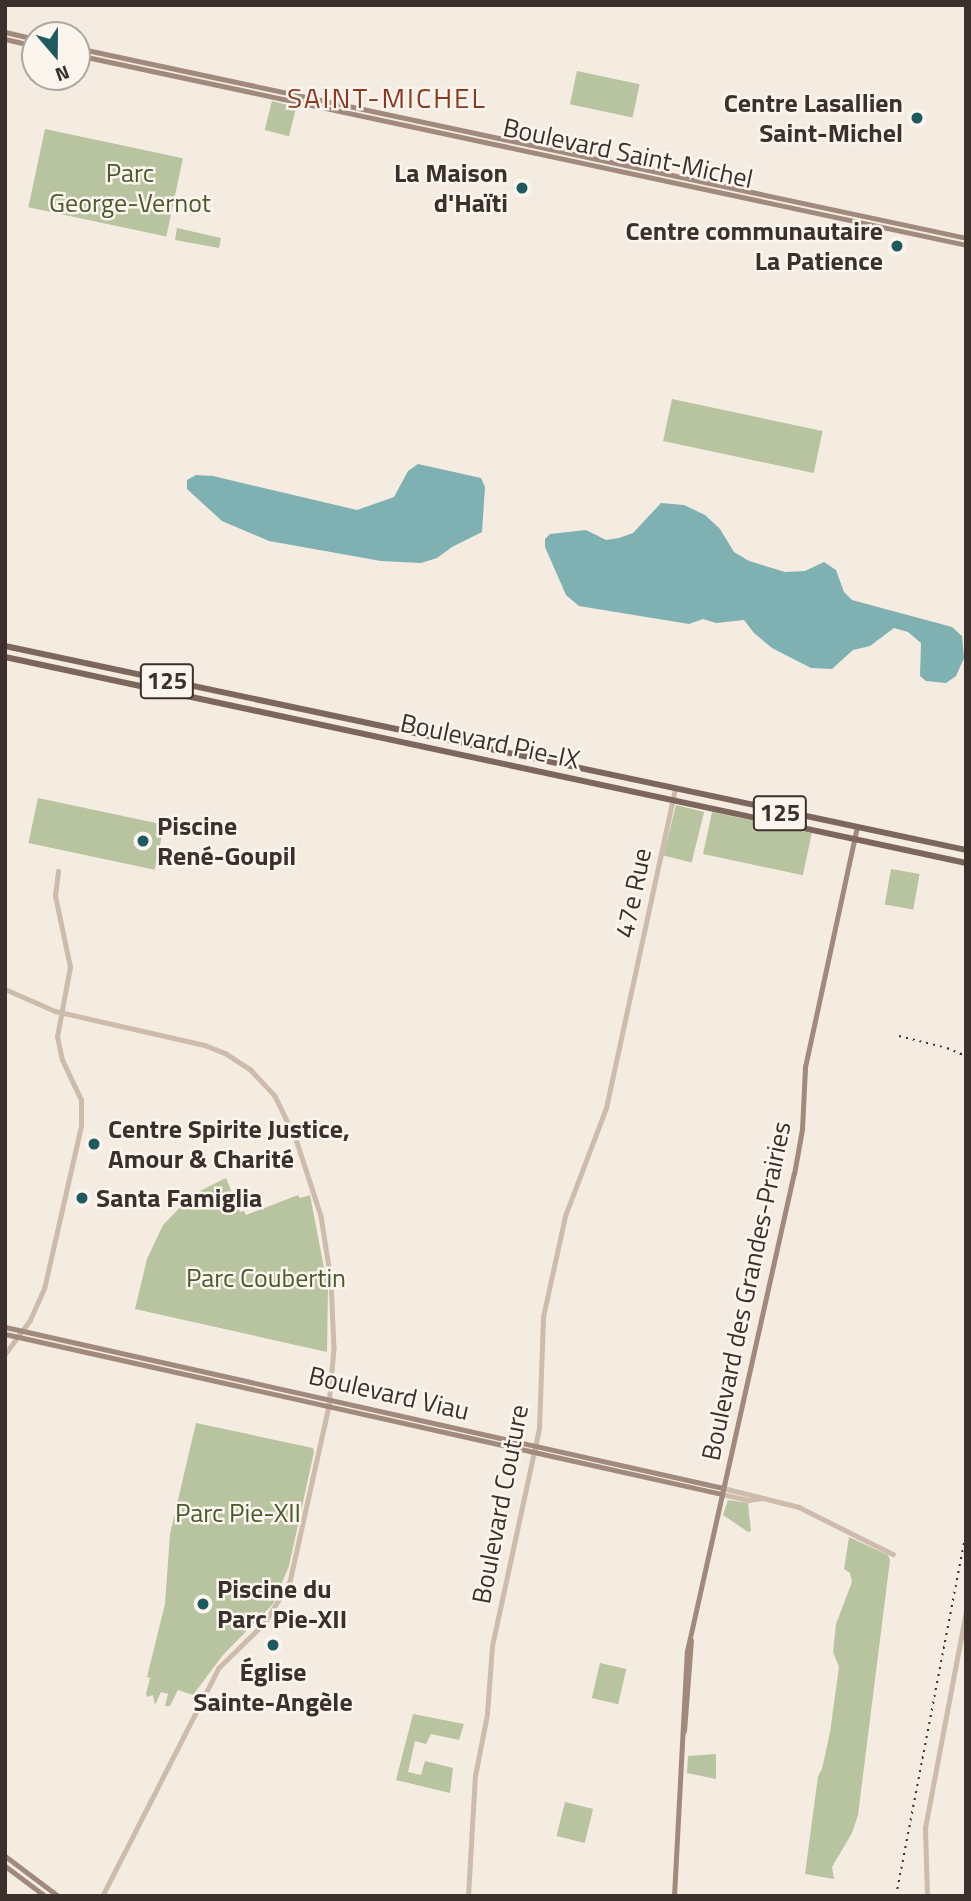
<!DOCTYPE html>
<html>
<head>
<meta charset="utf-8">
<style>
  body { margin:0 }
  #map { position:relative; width:971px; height:1901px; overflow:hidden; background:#f4ebe1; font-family:"Titillium Web",sans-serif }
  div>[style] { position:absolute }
  .green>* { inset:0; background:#b8c4a0; transform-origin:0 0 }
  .water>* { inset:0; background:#7fb0b2 }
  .tertiary>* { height:4.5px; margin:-2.25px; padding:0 2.25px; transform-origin:2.25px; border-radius:2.25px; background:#cdbbac }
  .secondary>* { height:5px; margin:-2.5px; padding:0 2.5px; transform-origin:2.5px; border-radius:2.5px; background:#a18a7d }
  .primary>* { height:6px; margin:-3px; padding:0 3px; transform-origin:3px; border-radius:3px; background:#7d675c }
  .rail>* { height:2px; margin-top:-1px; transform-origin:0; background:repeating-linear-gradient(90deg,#3b302b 0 2px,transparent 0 7px) }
  .dots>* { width:19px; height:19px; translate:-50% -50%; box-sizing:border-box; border:4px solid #fbf5ee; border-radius:50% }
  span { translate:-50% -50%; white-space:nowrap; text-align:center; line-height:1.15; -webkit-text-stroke:5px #fbf5ee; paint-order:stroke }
  .shield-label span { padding:2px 5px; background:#fbf5ee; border:2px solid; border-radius:5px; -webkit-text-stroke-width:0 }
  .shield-label { font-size:24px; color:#3b302b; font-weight:700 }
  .poi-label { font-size:26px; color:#3b302b; font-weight:700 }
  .right { translate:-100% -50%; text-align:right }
  .left { translate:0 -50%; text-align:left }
  .street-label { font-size:26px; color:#3b302b }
  .park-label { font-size:26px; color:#4a5a2e }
  .neighbourhood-label { font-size:28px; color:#8c3b22; letter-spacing:2px }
  .frame { position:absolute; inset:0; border:7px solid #3b302b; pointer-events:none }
  .north { position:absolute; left:21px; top:21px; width:70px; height:70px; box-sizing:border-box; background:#fbf5ee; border:2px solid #aea6a0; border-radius:50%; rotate:160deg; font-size:19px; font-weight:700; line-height:28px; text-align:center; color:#3b302b }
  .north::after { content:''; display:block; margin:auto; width:24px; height:32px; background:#1f5a5e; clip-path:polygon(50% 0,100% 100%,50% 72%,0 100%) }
</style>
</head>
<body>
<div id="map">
  <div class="green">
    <i style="left:577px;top:71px;width:64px;height:34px;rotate:12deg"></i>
    <i style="left:272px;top:101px;width:25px;height:30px;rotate:14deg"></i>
    <i style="left:45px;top:129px;width:141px;height:80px;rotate:12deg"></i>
    <i style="clip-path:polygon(177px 228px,221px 238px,219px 248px,175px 240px)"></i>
    <i style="left:672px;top:399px;width:154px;height:43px;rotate:12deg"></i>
    <i style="left:38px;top:798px;width:129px;height:46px;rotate:12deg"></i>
    <i style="left:676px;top:805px;width:29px;height:52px;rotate:14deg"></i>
    <i style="left:712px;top:812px;width:102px;height:43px;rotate:12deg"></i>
    <i style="left:891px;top:869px;width:29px;height:36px;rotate:10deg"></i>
    <i style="clip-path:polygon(226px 1178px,240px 1212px,244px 1211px,246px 1215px,298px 1195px,300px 1198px,310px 1195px,328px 1289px,327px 1352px,135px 1309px,147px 1259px,163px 1225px,192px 1195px)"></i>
    <i style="clip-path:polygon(196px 1423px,313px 1448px,314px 1452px,289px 1566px,273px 1604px,223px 1655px,193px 1695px,178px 1690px,170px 1706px,165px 1706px,168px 1694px,161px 1692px,155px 1705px,153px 1695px,147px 1697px,146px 1694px,150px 1678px,155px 1679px,147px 1677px,165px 1604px,170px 1534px)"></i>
    <i style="clip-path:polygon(728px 1500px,748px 1503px,751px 1531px,748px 1532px,723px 1515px)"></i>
    <i style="clip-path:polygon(849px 1537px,888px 1555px,890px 1560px,858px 1815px,852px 1833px,832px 1867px,834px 1879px,805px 1874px,818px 1776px,822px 1769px,830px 1732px,839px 1667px,833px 1652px,836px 1624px,852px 1582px,850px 1573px,844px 1569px)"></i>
    <i style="left:600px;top:1663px;width:27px;height:36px;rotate:13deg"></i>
    <i style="clip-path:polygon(413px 1714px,464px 1724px,459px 1740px,431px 1734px,426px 1744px,415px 1741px,408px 1772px,421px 1775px,425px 1761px,453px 1768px,450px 1793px,396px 1780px)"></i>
    <i style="clip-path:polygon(716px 1754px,716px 1779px,687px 1773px,688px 1756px)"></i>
    <i style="left:565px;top:1802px;width:29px;height:35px;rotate:14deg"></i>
  </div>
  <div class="water">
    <i style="clip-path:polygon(418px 464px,481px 478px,485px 487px,482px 532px,452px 547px,437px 558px,421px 563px,381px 561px,269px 541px,222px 521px,187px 489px,187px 480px,196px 475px,213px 476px,357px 510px,394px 497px,408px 471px)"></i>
    <i style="clip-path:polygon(661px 503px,684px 505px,705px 515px,720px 529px,734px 552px,749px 561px,785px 572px,805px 571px,824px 562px,836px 570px,844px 592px,852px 600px,952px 627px,962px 636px,964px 658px,956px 676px,946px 683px,926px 681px,920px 676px,921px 643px,908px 632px,894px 628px,870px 646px,853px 650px,832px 669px,811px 668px,772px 648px,754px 633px,744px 620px,716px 623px,703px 619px,689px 624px,579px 606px,566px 595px,545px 547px,545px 539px,550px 534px,586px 530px,606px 540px,619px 538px,633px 533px)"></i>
  </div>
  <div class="tertiary">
    <i style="left:5px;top:989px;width:55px;rotate:23.7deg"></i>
    <i style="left:55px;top:1011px;width:154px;rotate:12.8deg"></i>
    <i style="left:205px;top:1045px;width:22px;rotate:22deg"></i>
    <i style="left:225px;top:1053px;width:31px;rotate:33deg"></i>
    <i style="left:251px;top:1070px;width:35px;rotate:47deg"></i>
    <i style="left:275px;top:1096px;width:48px;rotate:64deg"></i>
    <i style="left:296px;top:1139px;width:81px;rotate:72deg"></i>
    <i style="left:321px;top:1216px;width:65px;rotate:81.1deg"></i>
    <i style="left:331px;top:1280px;width:68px;rotate:87.5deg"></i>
    <i style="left:334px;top:1348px;width:58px;rotate:94.9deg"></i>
    <i style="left:329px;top:1406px;width:180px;rotate:102.5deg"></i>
    <i style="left:290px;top:1582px;width:48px;rotate:121.4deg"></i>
    <i style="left:265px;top:1623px;width:64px;rotate:135.6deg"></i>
    <i style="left:219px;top:1668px;width:256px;rotate:117deg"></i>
    <i style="left:5px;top:1354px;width:42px;rotate:-53.7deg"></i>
    <i style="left:30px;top:1320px;width:34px;rotate:-66deg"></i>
    <i style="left:44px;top:1289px;width:167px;rotate:-77.2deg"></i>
    <i style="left:81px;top:1126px;width:26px;rotate:-90deg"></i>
    <i style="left:81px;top:1100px;width:44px;rotate:-115.4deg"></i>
    <i style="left:62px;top:1060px;width:24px;rotate:-102deg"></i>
    <i style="left:57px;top:1037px;width:71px;rotate:-79.5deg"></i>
    <i style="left:70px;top:967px;width:73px;rotate:-101.9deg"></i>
    <i style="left:55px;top:896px;width:25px;rotate:-83deg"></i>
    <i style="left:723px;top:1488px;width:78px;rotate:14deg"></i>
    <i style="left:799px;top:1507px;width:105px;rotate:26.6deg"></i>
    <i style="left:722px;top:1494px;width:27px;rotate:13deg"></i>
    <i style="left:748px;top:1500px;width:16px;rotate:-7deg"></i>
    <i style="left:468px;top:1896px;width:120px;rotate:-86.7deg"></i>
    <i style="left:475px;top:1776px;width:63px;rotate:-79deg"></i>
    <i style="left:487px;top:1714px;width:68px;rotate:-85.8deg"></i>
    <i style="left:492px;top:1646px;width:223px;rotate:-77.8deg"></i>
    <i style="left:539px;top:1428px;width:111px;rotate:-87.9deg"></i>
    <i style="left:543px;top:1317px;width:103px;rotate:-77.7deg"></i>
    <i style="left:565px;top:1216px;width:116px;rotate:-69.2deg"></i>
    <i style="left:606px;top:1108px;width:325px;rotate:-77.8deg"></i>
    <i style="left:927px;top:1896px;width:68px;rotate:-91.7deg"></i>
    <i style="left:925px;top:1828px;width:222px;rotate:-79.3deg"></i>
  </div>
  <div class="secondary">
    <i style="left:5px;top:32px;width:31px;rotate:13deg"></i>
    <i style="left:5px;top:39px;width:31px;rotate:13deg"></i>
    <i style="left:77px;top:48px;width:909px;rotate:12.06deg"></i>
    <i style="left:77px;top:55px;width:909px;rotate:12.06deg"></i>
    <i style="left:5px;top:1327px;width:736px;rotate:12.64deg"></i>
    <i style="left:5px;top:1334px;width:735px;rotate:12.58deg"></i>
    <i style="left:684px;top:1731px;width:91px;rotate:-85.6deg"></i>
    <i style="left:5px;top:1856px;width:66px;rotate:37deg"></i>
    <i style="left:5px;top:1866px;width:50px;rotate:36.9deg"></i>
    <i style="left:674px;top:1896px;width:245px;rotate:-87deg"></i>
    <i style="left:687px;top:1651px;width:489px;rotate:-77.4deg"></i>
    <i style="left:794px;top:1174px;width:46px;rotate:-79.9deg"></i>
    <i style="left:802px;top:1129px;width:62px;rotate:-87.2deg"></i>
    <i style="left:805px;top:1067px;width:246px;rotate:-77.8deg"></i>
  </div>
  <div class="primary">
    <i style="left:5px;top:646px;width:982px;rotate:11.98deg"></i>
    <i style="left:5px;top:657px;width:983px;rotate:12.1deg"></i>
  </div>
  <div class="rail">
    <i style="left:899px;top:1036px;width:49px;rotate:14deg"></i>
    <i style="left:947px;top:1048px;width:21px;rotate:23deg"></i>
    <i style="left:896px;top:1896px;width:371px;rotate:-79.1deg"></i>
  </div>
  <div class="dots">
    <i style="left:917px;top:118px;background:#1f5a5e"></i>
    <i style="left:522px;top:188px;background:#1f5a5e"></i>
    <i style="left:897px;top:246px;background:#1f5a5e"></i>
    <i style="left:143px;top:841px;background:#1f5a5e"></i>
    <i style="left:94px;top:1144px;background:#1f5a5e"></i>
    <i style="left:82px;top:1198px;background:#1f5a5e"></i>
    <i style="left:203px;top:1604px;background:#1f5a5e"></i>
    <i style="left:273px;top:1645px;background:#1f5a5e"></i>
  </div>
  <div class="shield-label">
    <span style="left:167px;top:681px">125</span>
    <span style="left:780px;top:813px">125</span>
  </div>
  <div class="poi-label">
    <span class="right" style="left:903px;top:118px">Centre Lasallien<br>Saint-Michel</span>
    <span class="right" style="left:508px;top:188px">La Maison<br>d'Haïti</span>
    <span class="right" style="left:883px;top:246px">Centre communautaire<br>La Patience</span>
    <span class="left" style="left:157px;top:841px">Piscine<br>René-Goupil</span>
    <span class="left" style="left:108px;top:1144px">Centre Spirite Justice,<br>Amour &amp; Charité</span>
    <span class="left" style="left:96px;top:1198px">Santa Famiglia</span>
    <span class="left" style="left:217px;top:1604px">Piscine du<br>Parc Pie-XII</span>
    <span style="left:273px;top:1687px">Église<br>Sainte-Angèle</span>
  </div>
  <div class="street-label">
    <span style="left:628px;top:153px;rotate:12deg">Boulevard Saint-Michel</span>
    <span style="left:490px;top:741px;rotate:12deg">Boulevard Pie-IX</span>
    <span style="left:633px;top:893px;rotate:-78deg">47e Rue</span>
    <span style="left:746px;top:1291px;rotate:-78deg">Boulevard des Grandes-Prairies</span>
    <span style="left:389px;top:1393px;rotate:13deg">Boulevard Viau</span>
    <span style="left:500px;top:1504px;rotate:-79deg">Boulevard Couture</span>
  </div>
  <div class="park-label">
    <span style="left:130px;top:188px">Parc<br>George-Vernot</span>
    <span style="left:266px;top:1278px">Parc Coubertin</span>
    <span style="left:238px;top:1513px">Parc Pie-XII</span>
  </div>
  <div class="neighbourhood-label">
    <span style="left:387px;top:98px">SAINT-MICHEL</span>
  </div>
  <div class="frame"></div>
  <div class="north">N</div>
</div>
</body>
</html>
